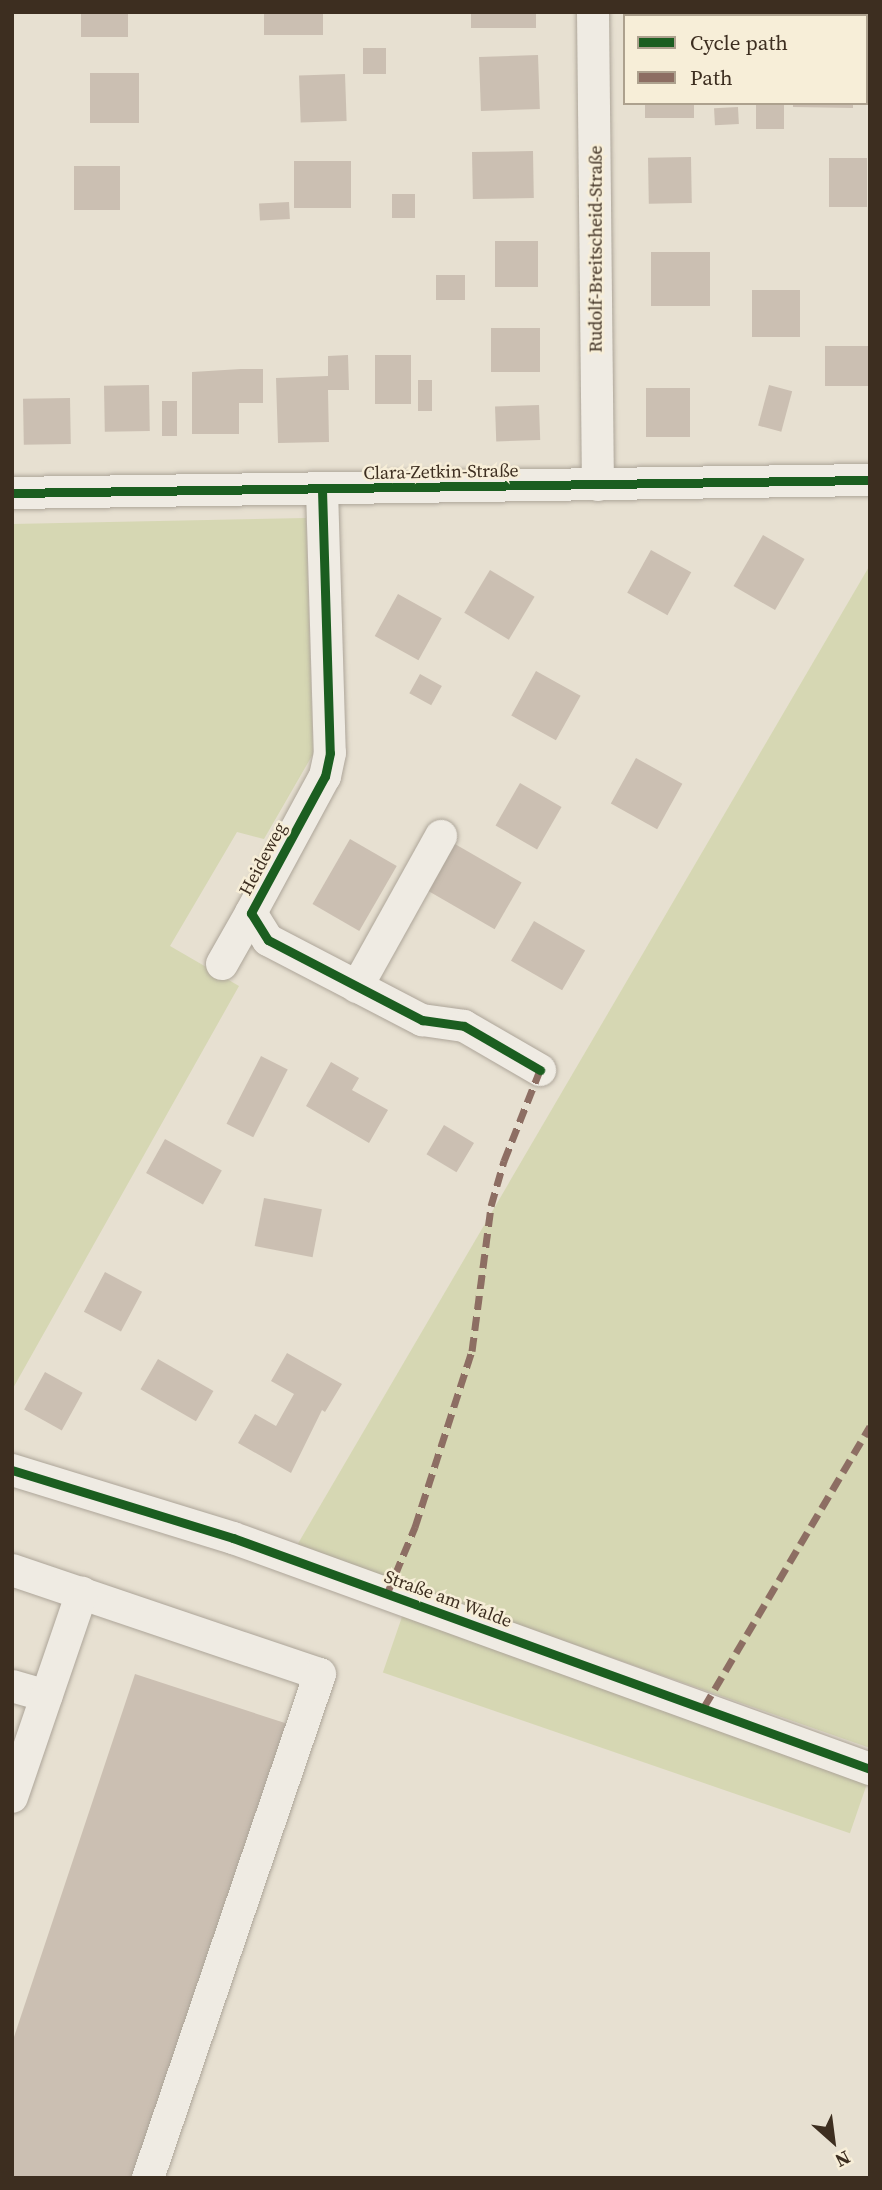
<!DOCTYPE html>
<html>
<head>
<meta charset="utf-8">
<style>
  body { margin:0 }
  #map { position:relative; width:882px; height:2190px; overflow:hidden; background:#e7e0d1; font-family:"Source Serif 4",serif }
  div>[style] { position:absolute }
  .green>* { inset:0; background:#d6d7b3; transform-origin:0 0 }
  .building>* { inset:0; background:#cbbfb2; transform-origin:0 0 }
  .roads { filter:drop-shadow(0 0 2px #ada599) drop-shadow(0 0 2px #ada599) }
  .minor>* { height:32px; margin:-16px; padding:0 16px; transform-origin:16px; border-radius:16px; background:#efebe3 }
  .quiet>* { height:7px; margin-top:-3.5px; transform-origin:0; background:repeating-linear-gradient(90deg,#8d6e63 0 14px,transparent 0 21px) }
  .cycleway>* { height:9px; margin:-4.5px; padding:0 4.5px; transform-origin:4.5px; border-radius:4.5px; background:#1b5e20 }
  span { translate:-50% -50%; white-space:nowrap; text-align:center; line-height:1.15; -webkit-text-stroke:5px #f7eed8; paint-order:stroke }
  .street-label { font-size:18px; color:#3d2e20 }
  .frame { position:absolute; inset:0; border:14px solid #3d2e20; pointer-events:none }
  .legend { position:absolute; left:623px; top:14px; width:245px; height:91px; box-sizing:border-box; background:#f7eed8; border:2px solid #ada18e; margin:0; padding:9px 12px; list-style:none; font-size:21px; color:#3d2e20 }
  .legend li { display:flex; align-items:center; gap:14px; height:35px }
  .legend b { width:35px; border:2px solid #ada18e }
  .north { position:absolute; left:798px; top:2106px; width:70px; height:70px; -webkit-text-stroke:5px #f7eed8; paint-order:stroke; rotate:152deg; font-size:19px; font-weight:700; line-height:28px; text-align:center; color:#3d2e20 }
  .north::after { content:''; display:block; margin:auto; width:24px; height:32px; background:#3d2e20; clip-path:polygon(50% 0,100% 100%,50% 72%,0 100%) }
</style>
</head>
<body>
<div id="map">
  <div class="green">
    <i style="clip-path:polygon(306px 518px,313px 754px,264px 839px,237px 832px,170px 946px,239px 986px,12px 1390px,12px 524px)"></i>
    <i style="clip-path:polygon(870px 565px,870px 1748px,296px 1547px)"></i>
    <i style="left:404px;top:1611px;width:494px;height:65px;rotate:19deg"></i>
  </div>
  <div class="building">
    <i style="left:81px;top:12px;width:47px;height:25px"></i>
    <i style="left:264px;top:12px;width:59px;height:23px"></i>
    <i style="left:471px;top:12px;width:65px;height:16px"></i>
    <i style="left:650px;top:12px;width:57px;height:3px"></i>
    <i style="left:833px;top:12px;width:20px;height:4px"></i>
    <i style="left:386px;top:48px;width:26px;height:23px;rotate:90deg"></i>
    <i style="left:538px;top:55px;width:54px;height:59px;rotate:88deg"></i>
    <i style="left:90px;top:73px;width:49px;height:50px"></i>
    <i style="left:345px;top:74px;width:47px;height:46px;rotate:88deg"></i>
    <i style="left:645px;top:103px;width:49px;height:15px"></i>
    <i style="left:756px;top:103px;width:28px;height:26px"></i>
    <i style="clip-path:polygon(793px 103px,853px 103px,853px 108px,793px 107px)"></i>
    <i style="left:738px;top:107px;width:17px;height:24px;rotate:87deg"></i>
    <i style="left:533px;top:151px;width:47px;height:61px;rotate:89deg"></i>
    <i style="left:691px;top:157px;width:46px;height:43px;rotate:89deg"></i>
    <i style="left:829px;top:158px;width:38px;height:49px"></i>
    <i style="left:351px;top:161px;width:47px;height:57px;rotate:90deg"></i>
    <i style="left:74px;top:166px;width:46px;height:44px"></i>
    <i style="left:392px;top:194px;width:23px;height:24px"></i>
    <i style="left:289px;top:202px;width:17px;height:30px;rotate:87deg"></i>
    <i style="left:538px;top:241px;width:46px;height:43px;rotate:90deg"></i>
    <i style="left:651px;top:252px;width:59px;height:54px"></i>
    <i style="left:436px;top:275px;width:29px;height:25px"></i>
    <i style="left:752px;top:290px;width:48px;height:47px"></i>
    <i style="left:491px;top:328px;width:49px;height:44px"></i>
    <i style="left:825px;top:346px;width:43px;height:40px"></i>
    <i style="clip-path:polygon(348px 355px,349px 390px,328px 390px,329px 442px,278px 443px,276px 378px,328px 376px,328px 356px)"></i>
    <i style="left:375px;top:355px;width:36px;height:49px"></i>
    <i style="clip-path:polygon(241px 369px,263px 369px,263px 403px,239px 403px,239px 434px,192px 434px,192px 372px)"></i>
    <i style="left:418px;top:380px;width:14px;height:31px"></i>
    <i style="left:149px;top:385px;width:46px;height:45px;rotate:89deg"></i>
    <i style="left:769px;top:385px;width:24px;height:42px;rotate:15deg"></i>
    <i style="left:690px;top:388px;width:49px;height:44px;rotate:90deg"></i>
    <i style="left:70px;top:398px;width:46px;height:47px;rotate:89deg"></i>
    <i style="left:162px;top:401px;width:15px;height:35px"></i>
    <i style="left:539px;top:405px;width:35px;height:44px;rotate:88deg"></i>
    <i style="left:763px;top:535px;width:48px;height:59px;rotate:30deg"></i>
    <i style="left:651px;top:550px;width:46px;height:49px;rotate:29deg"></i>
    <i style="left:490px;top:570px;width:52px;height:50px;rotate:31deg"></i>
    <i style="left:398px;top:594px;width:50px;height:48px;rotate:29deg"></i>
    <i style="left:536px;top:671px;width:51px;height:51px;rotate:29deg"></i>
    <i style="left:420px;top:674px;width:25px;height:22px;rotate:29deg"></i>
    <i style="left:636px;top:758px;width:53px;height:52px;rotate:29deg"></i>
    <i style="left:520px;top:783px;width:48px;height:49px;rotate:30deg"></i>
    <i style="left:350px;top:839px;width:54px;height:75px;rotate:30deg"></i>
    <i style="left:448px;top:840px;width:85px;height:54px;rotate:30deg"></i>
    <i style="left:534px;top:921px;width:59px;height:46px;rotate:30deg"></i>
    <i style="left:261px;top:1056px;width:30px;height:76px;rotate:27deg"></i>
    <i style="clip-path:polygon(331px 1062px,359px 1078px,352px 1090px,388px 1110px,369px 1143px,306px 1106px)"></i>
    <i style="left:444px;top:1125px;width:35px;height:34px;rotate:31deg"></i>
    <i style="left:165px;top:1139px;width:65px;height:39px;rotate:29deg"></i>
    <i style="left:264px;top:1198px;width:59px;height:49px;rotate:11deg"></i>
    <i style="left:105px;top:1272px;width:42px;height:45px;rotate:28deg"></i>
    <i style="clip-path:polygon(287px 1353px,342px 1384px,325px 1412px,322px 1410px,291px 1473px,238px 1443px,255px 1414px,276px 1426px,294px 1394px,271px 1381px)"></i>
    <i style="left:158px;top:1359px;width:64px;height:35px;rotate:30deg"></i>
    <i style="left:45px;top:1372px;width:43px;height:43px;rotate:29deg"></i>
    <i style="clip-path:polygon(135px 1674px,288px 1724px,137px 2178px,12px 2178px,12px 2043px)"></i>
  </div>
  <div class="roads">
    <div class="minor">
      <i style="left:593px;top:12px;width:473px;rotate:89.4deg"></i>
      <i style="left:322px;top:490px;width:263px;rotate:88.3deg"></i>
      <i style="left:330px;top:753px;width:24px;rotate:102deg"></i>
      <i style="left:325px;top:776px;width:156px;rotate:118.4deg"></i>
      <i style="left:251px;top:913px;width:32px;rotate:58deg"></i>
      <i style="left:268px;top:940px;width:174px;rotate:27.5deg"></i>
      <i style="left:422px;top:1020px;width:42px;rotate:8.1deg"></i>
      <i style="left:464px;top:1026px;width:88px;rotate:30.1deg"></i>
      <i style="left:12px;top:493px;width:858px;rotate:-0.87deg"></i>
      <i style="left:222px;top:964px;width:59px;rotate:-60.4deg"></i>
      <i style="left:357px;top:987px;width:173px;rotate:-60.9deg"></i>
      <i style="left:12px;top:1470px;width:231px;rotate:17.1deg"></i>
      <i style="left:233px;top:1538px;width:678px;rotate:19.93deg"></i>
      <i style="left:12px;top:1570px;width:325px;rotate:18.7deg"></i>
      <i style="left:320px;top:1674px;width:533px;rotate:108.84deg"></i>
      <i style="left:12px;top:1686px;width:36px;rotate:16deg"></i>
      <i style="left:12px;top:1797px;width:216px;rotate:-71.1deg"></i>
    </div>
  </div>
  <div class="quiet">
    <i style="left:387px;top:1594px;width:73px;rotate:-67.3deg"></i>
    <i style="left:415px;top:1527px;width:185px;rotate:-72.1deg"></i>
    <i style="left:472px;top:1351px;width:146px;rotate:-82.5deg"></i>
    <i style="left:491px;top:1206px;width:47px;rotate:-73.9deg"></i>
    <i style="left:504px;top:1161px;width:98px;rotate:-68.4deg"></i>
    <i style="left:704px;top:1707px;width:326px;rotate:-59.4deg"></i>
  </div>
  <div class="cycleway">
    <i style="left:322px;top:490px;width:263px;rotate:88.3deg"></i>
    <i style="left:330px;top:753px;width:24px;rotate:102deg"></i>
    <i style="left:325px;top:776px;width:156px;rotate:118.4deg"></i>
    <i style="left:251px;top:913px;width:32px;rotate:58deg"></i>
    <i style="left:268px;top:940px;width:174px;rotate:27.5deg"></i>
    <i style="left:422px;top:1020px;width:42px;rotate:8.1deg"></i>
    <i style="left:464px;top:1026px;width:88px;rotate:30.1deg"></i>
    <i style="left:12px;top:493px;width:858px;rotate:-0.87deg"></i>
    <i style="left:12px;top:1470px;width:231px;rotate:17.1deg"></i>
    <i style="left:233px;top:1538px;width:678px;rotate:19.93deg"></i>
  </div>
  <div class="street-label">
    <span style="left:596px;top:249px;rotate:-90deg">Rudolf-Breitscheid-Straße</span>
    <span style="left:441px;top:472px;rotate:-1deg">Clara-Zetkin-Straße</span>
    <span style="left:263px;top:859px;rotate:-62deg">Heideweg</span>
    <span style="left:448px;top:1599px;rotate:20deg">Straße am Walde</span>
  </div>
  <div class="frame"></div>
  <ul class="legend">
  <li><b style="height:9px;background:#1b5e20"></b>Cycle path</li>
  <li><b style="height:9px;background:#8d6e63"></b>Path</li>
  </ul>
  <div class="north">N</div>
</div>
</body>
</html>
